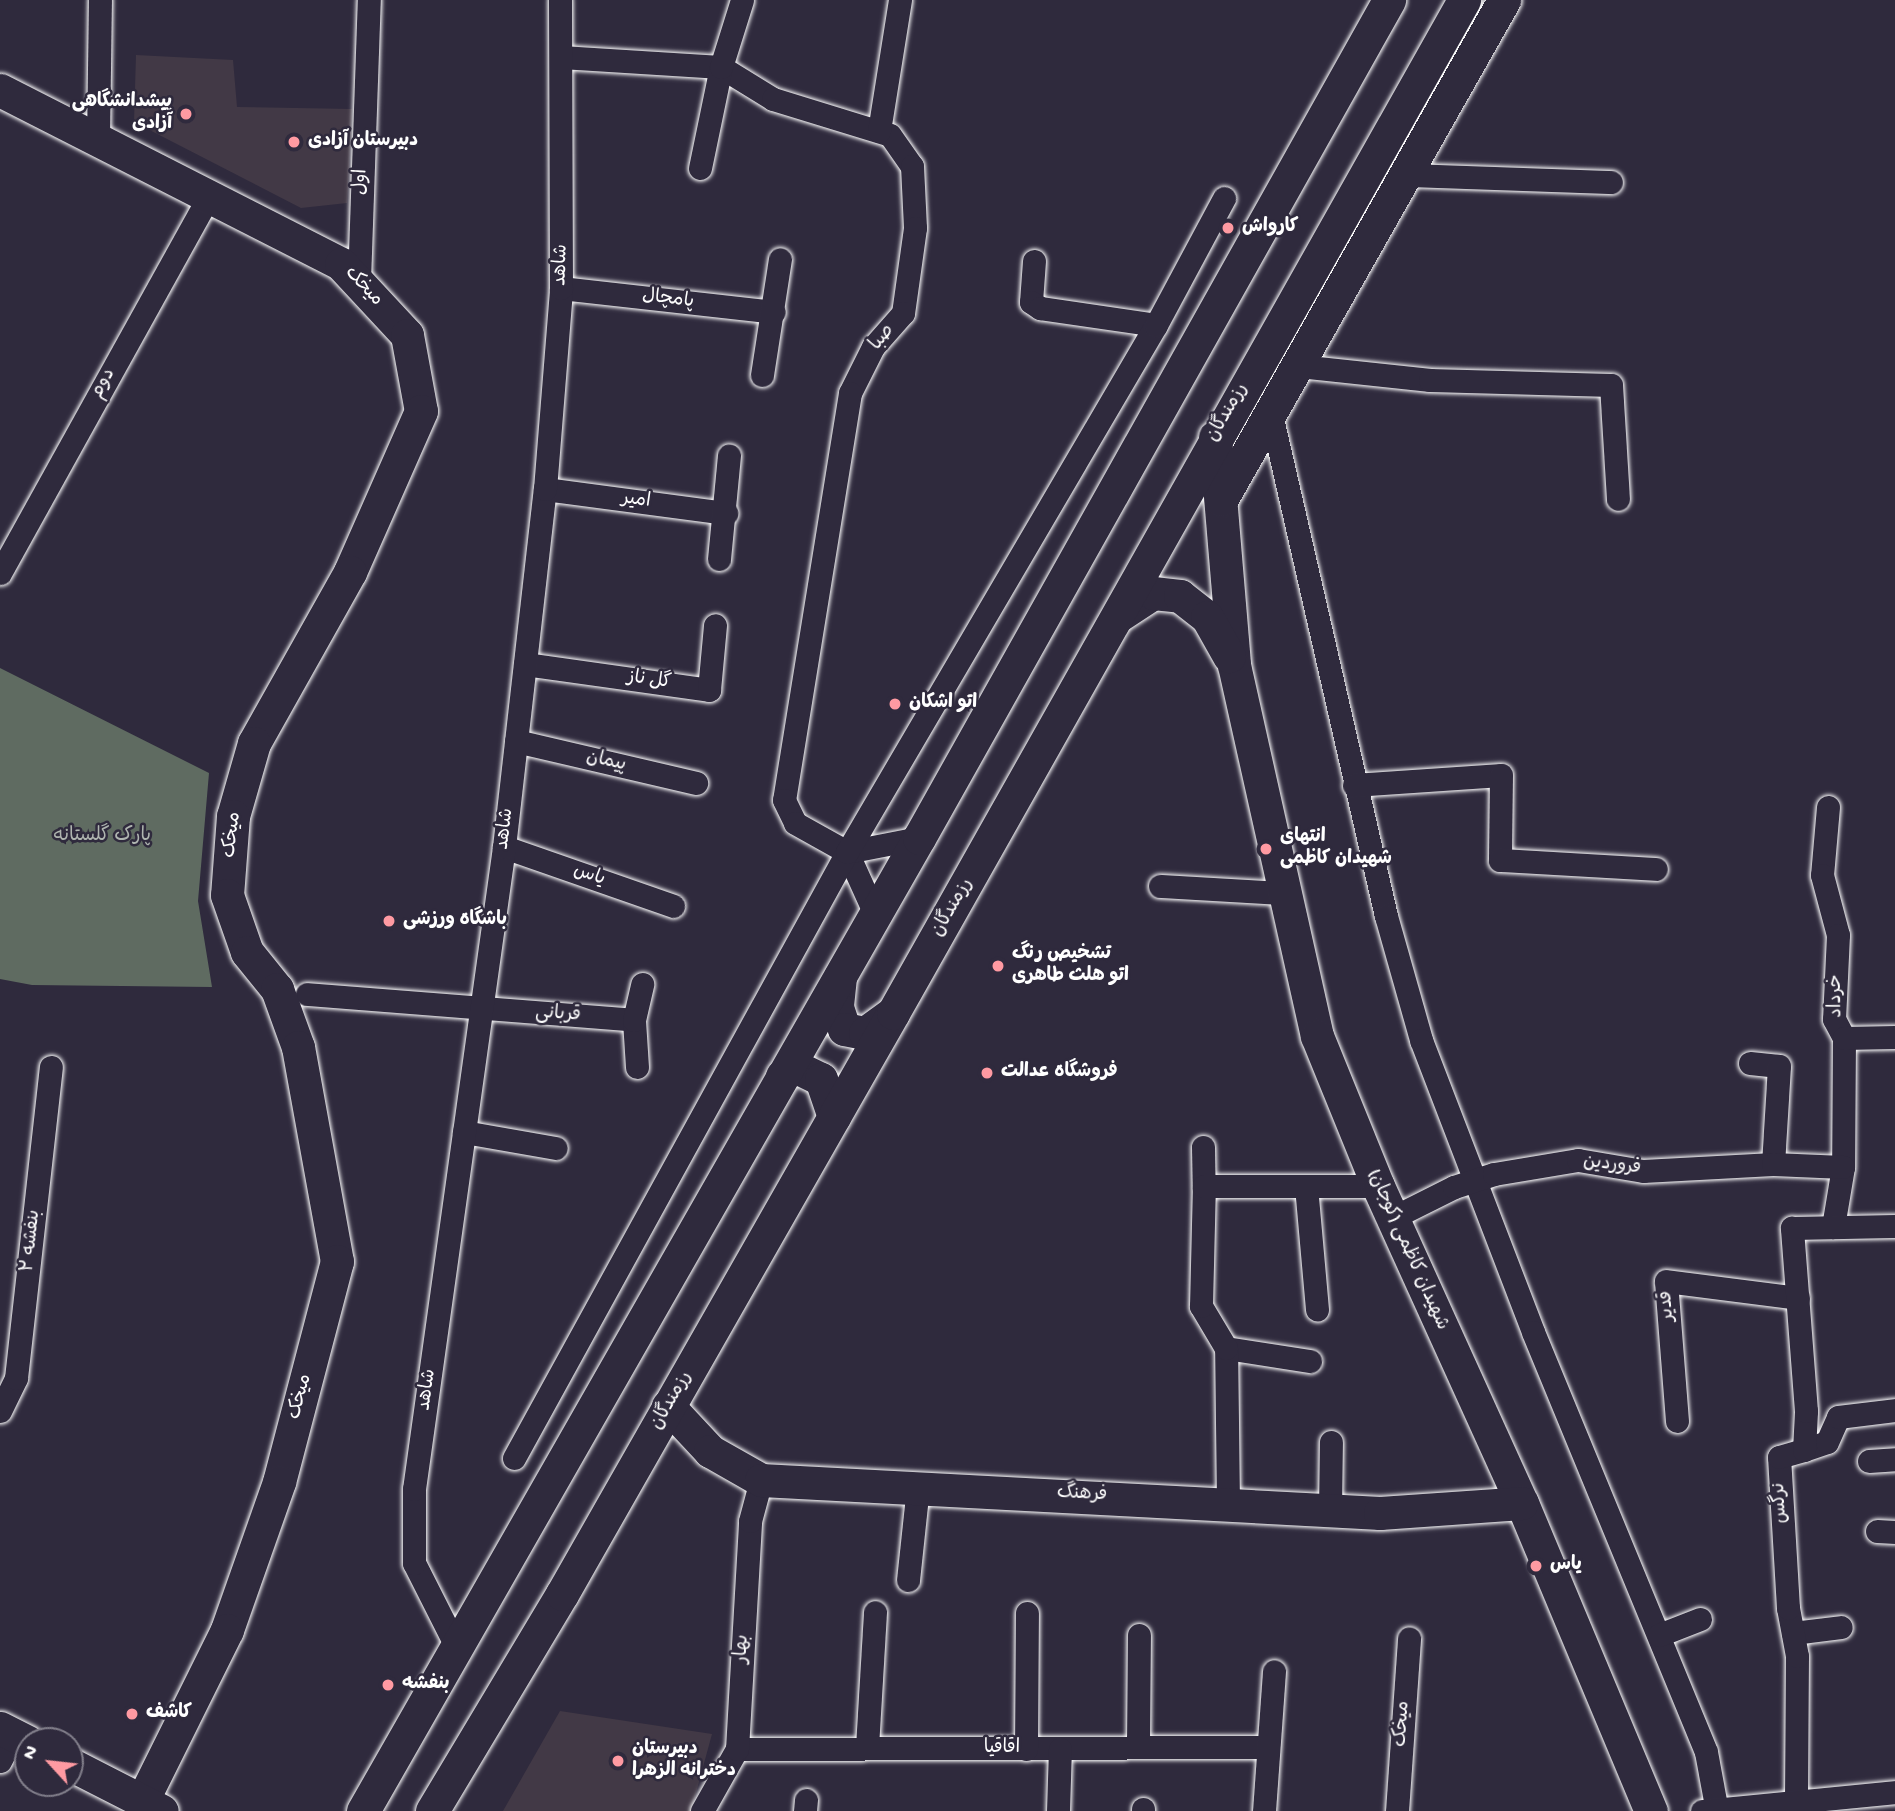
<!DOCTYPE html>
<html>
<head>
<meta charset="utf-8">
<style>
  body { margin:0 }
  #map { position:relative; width:1895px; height:1811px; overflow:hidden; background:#2f2a3d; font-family:"Gochi Hand","Playpen Sans Arabic",sans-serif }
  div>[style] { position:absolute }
  .built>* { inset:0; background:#423946 }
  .green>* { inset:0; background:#5f6b61 }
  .roads { filter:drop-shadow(0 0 2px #fff) drop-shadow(0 0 2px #fff) }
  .street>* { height:23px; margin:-11.5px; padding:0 11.5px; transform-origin:11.5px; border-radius:11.5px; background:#2f2a3d }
  .secondary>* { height:33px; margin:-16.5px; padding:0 16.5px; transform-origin:16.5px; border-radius:16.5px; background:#2f2a3d }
  .dots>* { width:19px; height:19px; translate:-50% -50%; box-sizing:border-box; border:4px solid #2f2a3d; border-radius:50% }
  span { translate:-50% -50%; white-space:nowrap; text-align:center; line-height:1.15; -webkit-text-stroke:5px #2f2a3d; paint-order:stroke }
  .poi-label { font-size:19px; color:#fff; font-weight:700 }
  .right { translate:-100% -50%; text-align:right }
  .left { translate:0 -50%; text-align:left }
  .street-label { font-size:19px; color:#fff }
  .park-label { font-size:19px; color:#afb5b0 }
  .north { position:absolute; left:14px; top:1727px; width:70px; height:70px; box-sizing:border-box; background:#2f2a3d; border:2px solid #827f8b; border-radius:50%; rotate:297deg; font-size:19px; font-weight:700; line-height:28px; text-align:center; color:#fff }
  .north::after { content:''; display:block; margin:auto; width:24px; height:32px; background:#ff9aa2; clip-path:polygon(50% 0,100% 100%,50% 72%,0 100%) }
</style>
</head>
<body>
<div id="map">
  <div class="built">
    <i style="clip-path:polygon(136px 55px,233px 60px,237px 107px,352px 109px,347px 203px,301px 208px,134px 122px)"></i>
    <i style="clip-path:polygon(560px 1711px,712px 1734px,691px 1811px,503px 1811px)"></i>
  </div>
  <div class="green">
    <i style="clip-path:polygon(0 668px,209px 773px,198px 901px,212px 987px,32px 985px,0 979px)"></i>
  </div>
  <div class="roads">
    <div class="street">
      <i style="left:561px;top:57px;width:160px;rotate:3.6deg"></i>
      <i style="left:721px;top:67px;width:61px;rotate:31.6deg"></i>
      <i style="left:773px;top:99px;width:122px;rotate:17.1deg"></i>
      <i style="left:890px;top:135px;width:38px;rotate:55deg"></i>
      <i style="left:912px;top:166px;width:62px;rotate:87.2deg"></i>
      <i style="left:915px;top:228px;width:86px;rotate:98deg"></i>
      <i style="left:903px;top:313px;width:45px;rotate:131.4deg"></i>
      <i style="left:873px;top:347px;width:51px;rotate:116.6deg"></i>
      <i style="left:850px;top:393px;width:412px;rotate:99.2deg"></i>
      <i style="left:784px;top:800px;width:25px;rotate:64deg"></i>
      <i style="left:795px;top:823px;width:60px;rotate:29.1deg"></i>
      <i style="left:847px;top:852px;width:68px;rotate:65.7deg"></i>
      <i style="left:879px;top:131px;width:133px;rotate:-80.9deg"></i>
      <i style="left:98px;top:140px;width:140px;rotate:-89.2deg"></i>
      <i style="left:700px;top:168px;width:103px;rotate:-78.3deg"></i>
      <i style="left:721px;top:67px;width:70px;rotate:-72.6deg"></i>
      <i style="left:1406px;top:175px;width:205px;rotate:2deg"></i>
      <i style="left:1034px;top:261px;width:41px;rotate:94.2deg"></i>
      <i style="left:1031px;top:302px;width:11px;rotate:34deg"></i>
      <i style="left:1040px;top:308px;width:117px;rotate:8.3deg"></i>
      <i style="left:359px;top:281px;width:281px;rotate:-88deg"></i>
      <i style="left:561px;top:288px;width:214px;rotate:6.4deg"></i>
      <i style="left:1299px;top:366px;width:132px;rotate:6.1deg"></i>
      <i style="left:1430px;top:380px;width:181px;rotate:1.6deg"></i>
      <i style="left:1611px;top:385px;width:114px;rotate:86.5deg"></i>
      <i style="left:762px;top:375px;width:117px;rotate:-81.2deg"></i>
      <i style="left:1271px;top:414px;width:515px;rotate:77.1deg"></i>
      <i style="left:1386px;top:916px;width:129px;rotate:74.2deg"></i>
      <i style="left:1421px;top:1040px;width:313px;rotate:69deg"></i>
      <i style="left:1533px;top:1332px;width:454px;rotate:67.6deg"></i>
      <i style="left:1706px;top:1752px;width:55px;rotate:79.5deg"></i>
      <i style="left:545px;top:489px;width:183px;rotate:7.6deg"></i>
      <i style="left:719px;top:559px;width:104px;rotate:-84.5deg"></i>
      <i style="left:0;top:573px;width:431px;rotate:-61deg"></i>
      <i style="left:525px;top:664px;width:186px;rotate:8deg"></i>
      <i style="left:709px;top:690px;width:65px;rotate:-84.7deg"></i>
      <i style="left:516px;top:741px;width:185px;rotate:13.1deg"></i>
      <i style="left:1354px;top:785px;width:147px;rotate:-3.9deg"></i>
      <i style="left:1501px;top:775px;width:85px;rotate:90.7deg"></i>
      <i style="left:1500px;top:860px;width:156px;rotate:3.3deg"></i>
      <i style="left:1828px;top:807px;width:68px;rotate:95deg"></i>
      <i style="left:1822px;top:875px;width:62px;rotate:75.1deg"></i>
      <i style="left:1838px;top:935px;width:84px;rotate:92.7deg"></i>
      <i style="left:1834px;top:1019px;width:21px;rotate:62deg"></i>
      <i style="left:1844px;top:1038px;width:129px;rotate:90.4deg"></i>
      <i style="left:1843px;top:1167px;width:61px;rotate:99.5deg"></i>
      <i style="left:504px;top:847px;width:179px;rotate:19.2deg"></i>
      <i style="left:847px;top:852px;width:73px;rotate:-11deg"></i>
      <i style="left:1160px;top:886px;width:123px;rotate:3.3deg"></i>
      <i style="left:307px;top:994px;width:328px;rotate:4.5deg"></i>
      <i style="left:1844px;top:1038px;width:51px;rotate:-1.1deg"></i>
      <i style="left:1750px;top:1063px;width:29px;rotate:6deg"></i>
      <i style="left:1779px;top:1066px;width:98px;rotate:93.5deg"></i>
      <i style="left:637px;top:1067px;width:47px;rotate:-93.7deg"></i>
      <i style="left:634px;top:1020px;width:37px;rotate:-77deg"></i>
      <i style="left:464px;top:1132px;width:93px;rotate:9.9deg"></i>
      <i style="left:1203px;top:1147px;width:39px;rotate:89deg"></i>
      <i style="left:1306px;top:1186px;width:124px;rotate:84.9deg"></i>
      <i style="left:1392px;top:1218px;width:69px;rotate:-26.6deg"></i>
      <i style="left:1454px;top:1187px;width:42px;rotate:-18deg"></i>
      <i style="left:1494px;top:1174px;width:85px;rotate:-9.5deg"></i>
      <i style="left:1578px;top:1160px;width:66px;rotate:9.6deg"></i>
      <i style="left:1643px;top:1171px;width:130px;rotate:-3.1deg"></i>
      <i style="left:1773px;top:1164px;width:70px;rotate:2.5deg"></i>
      <i style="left:1226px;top:1348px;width:85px;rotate:8.8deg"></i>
      <i style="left:0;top:1411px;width:37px;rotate:-64deg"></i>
      <i style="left:16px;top:1378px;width:313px;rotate:-83.6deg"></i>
      <i style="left:1677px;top:1421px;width:140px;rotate:-94.5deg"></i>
      <i style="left:1666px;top:1281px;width:133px;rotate:7.3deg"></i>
      <i style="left:1804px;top:1450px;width:24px;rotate:-19deg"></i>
      <i style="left:1827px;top:1442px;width:27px;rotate:-66deg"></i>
      <i style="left:1838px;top:1417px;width:57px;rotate:-7deg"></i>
      <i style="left:514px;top:1458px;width:691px;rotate:-61.21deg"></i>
      <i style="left:847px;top:852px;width:611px;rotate:-59.62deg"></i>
      <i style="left:1156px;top:325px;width:144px;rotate:-61.8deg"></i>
      <i style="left:1869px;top:1461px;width:26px;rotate:-4deg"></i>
      <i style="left:1228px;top:1504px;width:156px;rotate:-90.7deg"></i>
      <i style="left:1226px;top:1348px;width:49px;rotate:-120.8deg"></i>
      <i style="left:1201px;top:1306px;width:120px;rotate:-88.6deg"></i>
      <i style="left:1204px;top:1186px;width:174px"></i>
      <i style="left:1330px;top:1510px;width:68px;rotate:-89.2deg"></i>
      <i style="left:1877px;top:1531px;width:18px;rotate:3deg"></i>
      <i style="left:908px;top:1580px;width:94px;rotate:-83.9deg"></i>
      <i style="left:1793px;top:1633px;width:48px;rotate:-7.1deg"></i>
      <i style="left:1659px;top:1635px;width:44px;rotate:-21.3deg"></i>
      <i style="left:455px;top:1644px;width:91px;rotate:-116.8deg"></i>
      <i style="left:414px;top:1563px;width:74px;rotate:-90deg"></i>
      <i style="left:414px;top:1489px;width:648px;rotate:-82.02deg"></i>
      <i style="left:504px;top:847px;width:360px;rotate:-83.5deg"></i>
      <i style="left:545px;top:489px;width:202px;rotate:-85.4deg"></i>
      <i style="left:561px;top:288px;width:288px;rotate:-90.2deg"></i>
      <i style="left:1138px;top:1745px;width:110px;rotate:-89.5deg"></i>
      <i style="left:867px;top:1747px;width:135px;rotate:-86.6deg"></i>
      <i style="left:737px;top:1749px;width:531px;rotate:-0.22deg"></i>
      <i style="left:1026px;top:1749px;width:136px;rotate:-89.6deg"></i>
      <i style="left:0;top:1761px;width:30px;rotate:-62deg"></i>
      <i style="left:1796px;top:1798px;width:142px;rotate:-89.6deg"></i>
      <i style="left:1797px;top:1656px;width:49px;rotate:-100.6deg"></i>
      <i style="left:1788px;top:1608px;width:151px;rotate:-93.4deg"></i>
      <i style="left:1779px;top:1457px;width:26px;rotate:-16deg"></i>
      <i style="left:1804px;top:1450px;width:39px;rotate:-87deg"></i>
      <i style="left:1806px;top:1411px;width:184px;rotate:-94.4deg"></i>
      <i style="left:1792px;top:1228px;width:103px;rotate:-1.1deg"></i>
      <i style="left:702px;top:1811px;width:71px;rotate:-60.6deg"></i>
      <i style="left:737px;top:1749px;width:228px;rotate:-86.7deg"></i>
      <i style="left:750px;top:1521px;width:42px;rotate:-75deg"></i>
      <i style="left:805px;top:1811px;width:11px;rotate:-85deg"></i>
      <i style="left:1058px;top:1811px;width:62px;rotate:-88.2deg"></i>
      <i style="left:1143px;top:1811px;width:2px;rotate:-90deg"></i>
      <i style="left:1264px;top:1811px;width:140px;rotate:-85.9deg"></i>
      <i style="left:1397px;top:1811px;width:173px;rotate:-86deg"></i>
      <i style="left:1702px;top:1811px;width:194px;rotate:-5.6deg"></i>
    </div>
    <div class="secondary">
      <i style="left:0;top:90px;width:383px;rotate:27deg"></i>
      <i style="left:341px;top:264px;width:97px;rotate:47.1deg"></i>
      <i style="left:407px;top:335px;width:77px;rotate:79.6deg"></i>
      <i style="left:421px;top:411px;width:176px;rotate:113.8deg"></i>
      <i style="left:350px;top:572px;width:196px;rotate:119.3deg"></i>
      <i style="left:254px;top:743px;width:76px;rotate:106deg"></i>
      <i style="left:233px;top:816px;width:79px;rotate:94.3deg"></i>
      <i style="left:227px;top:895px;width:60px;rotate:70.7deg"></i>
      <i style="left:247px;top:952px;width:48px;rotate:51deg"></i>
      <i style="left:277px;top:989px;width:62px;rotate:70.1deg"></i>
      <i style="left:298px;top:1047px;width:218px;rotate:79.7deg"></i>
      <i style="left:337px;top:1261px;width:228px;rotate:104.7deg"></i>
      <i style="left:279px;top:1482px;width:157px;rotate:109.4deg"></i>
      <i style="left:227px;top:1630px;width:191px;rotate:116.4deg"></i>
      <i style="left:1215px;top:437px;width:229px;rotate:85.2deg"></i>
      <i style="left:1234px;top:665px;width:380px;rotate:77.4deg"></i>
      <i style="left:1317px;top:1036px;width:162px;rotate:67.9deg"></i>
      <i style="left:1378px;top:1186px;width:348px;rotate:65.6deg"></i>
      <i style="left:1522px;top:1503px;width:334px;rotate:67.3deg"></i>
      <i style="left:1221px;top:500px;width:575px;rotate:-60.49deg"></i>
      <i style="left:1118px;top:616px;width:42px;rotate:-33.3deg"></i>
      <i style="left:1153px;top:593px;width:27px;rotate:6deg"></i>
      <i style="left:1180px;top:596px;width:34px;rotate:38deg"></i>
      <i style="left:1207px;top:617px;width:45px;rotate:60.6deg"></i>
      <i style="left:840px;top:977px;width:30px;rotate:96deg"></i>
      <i style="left:837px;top:1007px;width:23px;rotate:72deg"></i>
      <i style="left:844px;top:1029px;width:21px;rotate:11deg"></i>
      <i style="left:865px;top:1033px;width:34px;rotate:-36deg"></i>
      <i style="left:782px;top:1076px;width:16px;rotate:-40deg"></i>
      <i style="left:794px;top:1066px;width:30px;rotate:26deg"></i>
      <i style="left:821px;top:1079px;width:40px;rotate:71.1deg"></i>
      <i style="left:668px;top:1406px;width:62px;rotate:47deg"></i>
      <i style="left:710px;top:1451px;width:59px;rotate:29.6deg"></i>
      <i style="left:761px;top:1480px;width:620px;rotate:3.05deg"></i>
      <i style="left:1380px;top:1513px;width:142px;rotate:-4deg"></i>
      <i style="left:0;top:1728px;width:31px;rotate:27deg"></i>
      <i style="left:70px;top:1764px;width:103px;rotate:27.1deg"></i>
      <i style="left:363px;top:1811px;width:1121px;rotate:-60.26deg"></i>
      <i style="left:919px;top:838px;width:961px;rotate:-60.71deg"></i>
      <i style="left:432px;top:1811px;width:253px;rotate:-59.1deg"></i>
      <i style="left:562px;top:1594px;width:669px;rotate:-60.33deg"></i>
      <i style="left:893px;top:1013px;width:1163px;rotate:-60.59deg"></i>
    </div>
  </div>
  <div class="dots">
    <i style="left:186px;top:114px;background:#ff9aa2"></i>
    <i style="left:294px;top:142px;background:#ff9aa2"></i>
    <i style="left:1228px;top:228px;background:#ff9aa2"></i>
    <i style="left:895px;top:704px;background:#ff9aa2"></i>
    <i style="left:1266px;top:849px;background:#ff9aa2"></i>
    <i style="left:389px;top:921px;background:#ff9aa2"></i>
    <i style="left:998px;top:966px;background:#ff9aa2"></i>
    <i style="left:987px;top:1073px;background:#ff9aa2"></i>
    <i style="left:1536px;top:1566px;background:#ff9aa2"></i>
    <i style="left:388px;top:1685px;background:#ff9aa2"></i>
    <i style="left:132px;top:1714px;background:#ff9aa2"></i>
    <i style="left:618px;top:1761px;background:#ff9aa2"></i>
  </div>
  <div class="poi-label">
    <span class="right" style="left:172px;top:114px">پیشدانشگاهی<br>آزادی</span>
    <span class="left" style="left:308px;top:142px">دبیرستان آزادی</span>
    <span class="left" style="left:1242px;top:228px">کارواش</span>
    <span class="left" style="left:909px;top:704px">اتو اشکان</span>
    <span class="left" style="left:1280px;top:849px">انتهای<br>شهیدان کاظمی</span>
    <span class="left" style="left:403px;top:921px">باشگاه ورزشی</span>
    <span class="left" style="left:1012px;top:966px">تشخیص رنگ<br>اتو هلث طاهری</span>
    <span class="left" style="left:1001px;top:1073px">فروشگاه عدالت</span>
    <span class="left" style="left:1550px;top:1566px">یاس</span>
    <span class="left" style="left:402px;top:1685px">بنفشه</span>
    <span class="left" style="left:146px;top:1714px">کاشف</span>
    <span class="left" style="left:632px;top:1761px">دبيرستان<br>دخترانه الزهرا</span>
  </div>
  <div class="street-label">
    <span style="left:362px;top:182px;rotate:-88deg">اول</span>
    <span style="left:562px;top:265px;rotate:-88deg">شاهد</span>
    <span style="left:363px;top:287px;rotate:47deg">میخک</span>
    <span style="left:668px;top:300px;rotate:7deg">پامچال</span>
    <span style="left:883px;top:338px;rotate:-51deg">صبا</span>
    <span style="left:104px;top:384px;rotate:-61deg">دوم</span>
    <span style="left:1228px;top:413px;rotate:-60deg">رزمندگان</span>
    <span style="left:636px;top:501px;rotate:7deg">امیر</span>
    <span style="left:649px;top:681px;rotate:8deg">گل ناز</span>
    <span style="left:606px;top:762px;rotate:13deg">پیمان</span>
    <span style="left:506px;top:829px;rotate:-83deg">شاهد</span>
    <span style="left:233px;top:835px;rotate:-83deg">میخک</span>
    <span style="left:589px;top:876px;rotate:19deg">یاس</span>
    <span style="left:953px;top:908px;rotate:-60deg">رزمندگان</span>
    <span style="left:1837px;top:996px;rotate:-91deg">خرداد</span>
    <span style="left:558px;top:1015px;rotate:4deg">قربانی</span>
    <span style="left:1612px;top:1166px;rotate:7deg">فروردین</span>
    <span style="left:32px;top:1241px;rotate:-84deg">بنفشه ۲</span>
    <span style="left:1407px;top:1250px;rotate:66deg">شهیدان کاظمی (کوجان)</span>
    <span style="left:1668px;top:1306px;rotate:-94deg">قدیر</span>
    <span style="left:428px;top:1390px;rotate:-82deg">شاهد</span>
    <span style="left:301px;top:1397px;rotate:-75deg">میخک</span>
    <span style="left:672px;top:1401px;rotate:-60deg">رزمندگان</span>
    <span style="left:1082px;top:1495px;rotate:3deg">فرهنگ</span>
    <span style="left:1781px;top:1503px;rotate:-93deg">نرگس</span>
    <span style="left:743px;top:1649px;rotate:-87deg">بهار</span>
    <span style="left:1403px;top:1724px;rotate:-86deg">میخک</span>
    <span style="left:1002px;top:1749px">اقاقیا</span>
  </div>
  <div class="park-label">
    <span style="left:102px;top:837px">پارک گلستانه</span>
  </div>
  <div class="north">N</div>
</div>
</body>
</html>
